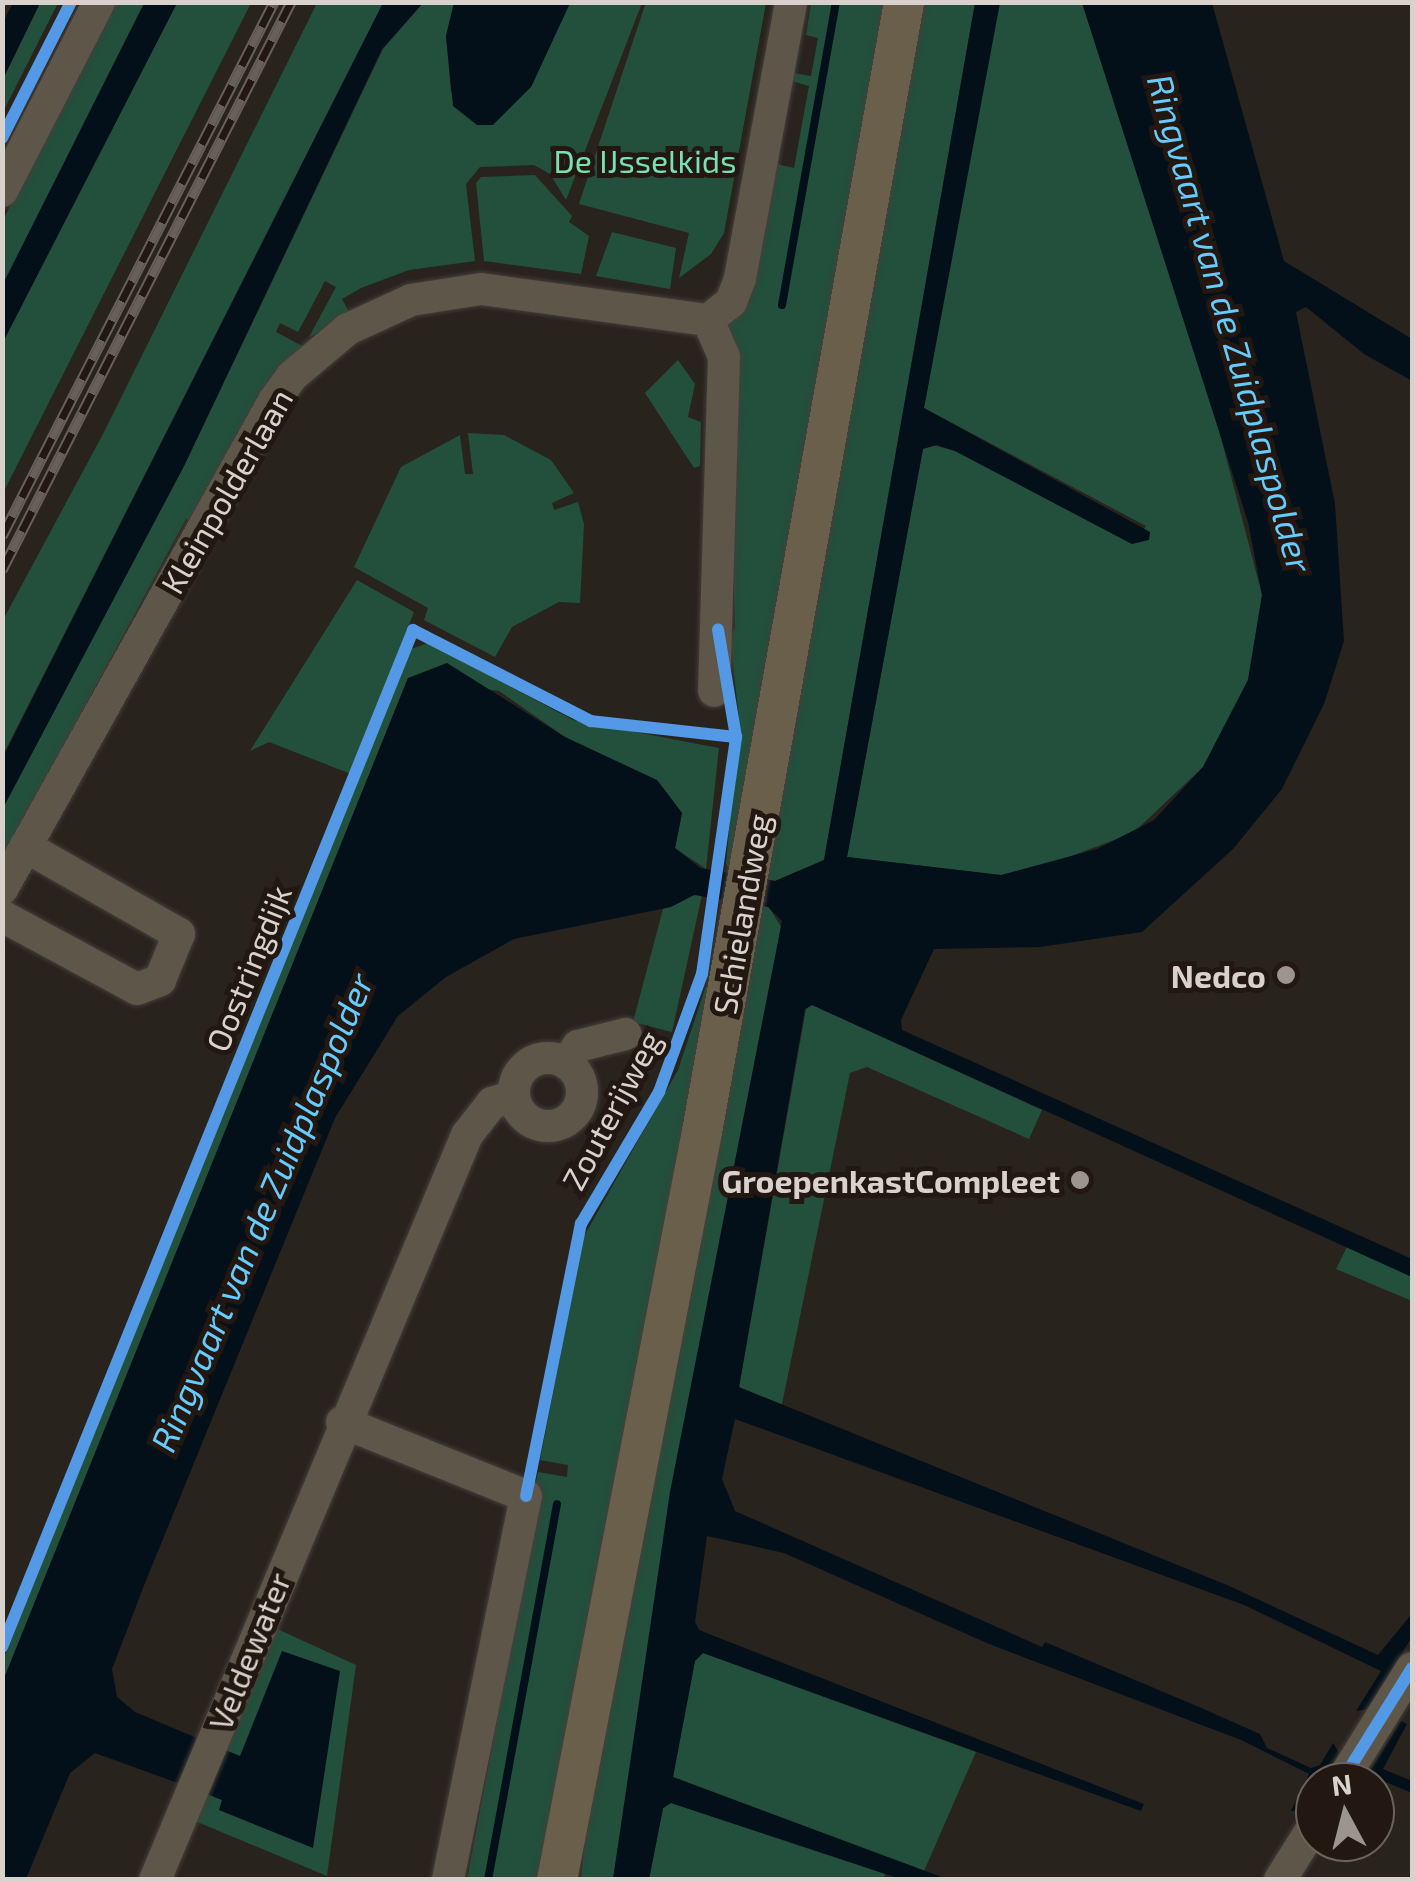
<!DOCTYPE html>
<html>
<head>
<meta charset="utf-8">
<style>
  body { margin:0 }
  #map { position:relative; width:1415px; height:1882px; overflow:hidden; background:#29231e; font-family:"Exo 2",sans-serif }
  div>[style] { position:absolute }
  .green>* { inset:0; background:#22503c }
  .water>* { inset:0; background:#041019 }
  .stream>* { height:8px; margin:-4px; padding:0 4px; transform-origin:4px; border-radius:4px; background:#041019 }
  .roads { filter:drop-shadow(0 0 2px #443f3b) drop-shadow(0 0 2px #443f3b) }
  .minor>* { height:32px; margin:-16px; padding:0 16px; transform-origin:16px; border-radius:16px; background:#5d5649 }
  .minor>.ring { margin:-16px; padding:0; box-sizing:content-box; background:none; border:32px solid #5d5649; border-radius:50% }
  .major>* { height:40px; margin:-20px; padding:0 20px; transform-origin:20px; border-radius:20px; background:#695f4b }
  .rail>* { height:11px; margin-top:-5.5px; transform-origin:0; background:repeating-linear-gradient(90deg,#231811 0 22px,#666058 0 44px); box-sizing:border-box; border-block:2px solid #666058 }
  .cycleway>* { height:12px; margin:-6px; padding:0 6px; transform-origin:6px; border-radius:6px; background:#5399e6 }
  .dots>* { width:28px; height:28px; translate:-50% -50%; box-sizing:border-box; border:5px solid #231811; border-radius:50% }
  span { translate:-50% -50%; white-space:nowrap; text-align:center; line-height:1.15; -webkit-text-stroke:10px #231811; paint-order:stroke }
  .park-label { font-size:32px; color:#78e1b2 }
  .street-label { font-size:32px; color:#d8d1cc }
  .poi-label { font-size:32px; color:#d8d1cc; font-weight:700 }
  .right { translate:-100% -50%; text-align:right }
  .water-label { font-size:35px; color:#64ccfe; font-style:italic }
  .frame { position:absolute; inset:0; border:5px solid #d8d1cc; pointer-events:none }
  .north { position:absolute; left:1295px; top:1762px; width:100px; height:100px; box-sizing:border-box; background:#231811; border:2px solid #6b625c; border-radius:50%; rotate:353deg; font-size:28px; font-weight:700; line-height:40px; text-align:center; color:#d8d1cc }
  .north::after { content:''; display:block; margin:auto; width:35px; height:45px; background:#9b948f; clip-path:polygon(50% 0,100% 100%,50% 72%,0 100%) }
</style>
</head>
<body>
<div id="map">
  <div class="green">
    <i style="clip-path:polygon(646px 2px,766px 3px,724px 233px,711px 254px,679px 278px,689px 233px,579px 204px)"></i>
    <i style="clip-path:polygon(40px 3px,58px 3px,3px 112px,3px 79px)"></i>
    <i style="clip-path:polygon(113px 3px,144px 3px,3px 284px,3px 220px)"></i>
    <i style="clip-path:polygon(177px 3px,251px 3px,3px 493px,3px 342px)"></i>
    <i style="clip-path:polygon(317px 3px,383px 3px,2px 757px,3px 620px,103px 434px)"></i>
    <i style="clip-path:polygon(423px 3px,454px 3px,446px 36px,451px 92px,531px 87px,570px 3px,642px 3px,566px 200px,550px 174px,534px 165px,480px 167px,466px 184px,475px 261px,409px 270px,361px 288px,342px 299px,351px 316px,309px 337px,336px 287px,325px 281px,298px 332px,280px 323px,276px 332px,302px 346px,278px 371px,191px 521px,186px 519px,3px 858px,3px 808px,184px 466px,383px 49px)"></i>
    <i style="clip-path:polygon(811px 3px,889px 3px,732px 870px,726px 864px,739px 718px,730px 640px,735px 627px,726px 329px,776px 164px,794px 168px,809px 86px,792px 81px,793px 73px,811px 76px,818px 38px,806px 35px)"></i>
    <i style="clip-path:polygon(918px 3px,975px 3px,824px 860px,775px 881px,764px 879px)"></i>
    <i style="clip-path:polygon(997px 3px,1082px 3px,1211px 400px,1262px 595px,1248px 680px,1203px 767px,1133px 833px,1031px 871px,1001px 875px,847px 857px,923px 449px,929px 444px,955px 451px,1132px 544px,1146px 526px,924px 408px)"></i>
    <i style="clip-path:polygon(535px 175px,572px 216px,569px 222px,589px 236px,581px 274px,484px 261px,476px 183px,481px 177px)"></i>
    <i style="clip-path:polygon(612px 232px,676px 248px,670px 289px,596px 276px)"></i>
    <i style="clip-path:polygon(678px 360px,695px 384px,688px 417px,701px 422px,700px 466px,694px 468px,645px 393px)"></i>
    <i style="clip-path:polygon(468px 433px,504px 435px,551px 460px,574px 493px,552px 503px,554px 510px,578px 502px,584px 524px,580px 603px,559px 602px,512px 627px,495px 657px,424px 620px,428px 608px,354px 567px,401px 467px,460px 435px,465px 474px,473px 474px)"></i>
    <i style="clip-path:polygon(357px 580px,414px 612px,351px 774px,269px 742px,250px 751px)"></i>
    <i style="clip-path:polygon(428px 643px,573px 720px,719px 748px,706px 869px,675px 848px,682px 813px,661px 785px,565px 737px,499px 691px,408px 678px,3px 1683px,3px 1660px,411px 649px)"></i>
    <i style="clip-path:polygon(694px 895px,702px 895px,672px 1032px,633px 1022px,663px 909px)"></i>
    <i style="clip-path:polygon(757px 905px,769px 907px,781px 927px,666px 1549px,613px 1879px,581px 1880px,588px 1809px)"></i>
    <i style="clip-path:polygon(706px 986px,712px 987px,547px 1879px,467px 1880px,534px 1523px,527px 1521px,538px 1472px,567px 1477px,568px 1465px,540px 1460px,583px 1238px,678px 1070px)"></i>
    <i style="clip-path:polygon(812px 1005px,1042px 1110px,1029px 1139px,867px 1067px,850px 1073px,781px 1409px,739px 1387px,806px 1009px)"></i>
    <i style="clip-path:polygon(1347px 1247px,1412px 1277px,1412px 1301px,1336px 1269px)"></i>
    <i style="clip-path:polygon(275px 1628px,356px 1665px,327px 1876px,195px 1821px,203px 1793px,222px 1800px,220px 1809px,241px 1757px,226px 1751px)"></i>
    <i style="clip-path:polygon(703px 1653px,976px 1752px,924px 1871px,673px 1777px,695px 1660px)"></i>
    <i style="clip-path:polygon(671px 1803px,885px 1874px,883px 1880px,649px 1880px,663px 1808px)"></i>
  </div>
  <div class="water">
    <i style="clip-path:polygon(145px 2px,177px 3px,3px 342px,3px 284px)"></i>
    <i style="clip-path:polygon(13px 3px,40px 3px,3px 79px,3px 22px)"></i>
    <i style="clip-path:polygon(383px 3px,423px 3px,382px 49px,184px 466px,3px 808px,3px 757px)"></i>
    <i style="clip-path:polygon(454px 3px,570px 3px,531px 87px,493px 125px,477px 125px,453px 106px,446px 36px)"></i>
    <i style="clip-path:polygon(975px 3px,1000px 3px,924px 408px,1150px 532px,1149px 540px,1132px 544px,955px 451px,937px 445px,923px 449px,847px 857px,1001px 875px,1097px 849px,1154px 820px,1203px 767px,1248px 680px,1262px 595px,1248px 522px,1082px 3px,1212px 3px,1284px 261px,1412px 339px,1412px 381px,1364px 354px,1306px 307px,1296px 312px,1335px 504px,1344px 641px,1324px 704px,1282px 789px,1233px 849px,1142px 932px,1040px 947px,934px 949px,901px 1020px,902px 1030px,1412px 1259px,1412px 1277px,812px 1005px,805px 1009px,739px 1387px,1227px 1585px,1378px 1655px,1410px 1616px,1412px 1637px,1367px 1709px,1356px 1711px,1381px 1671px,1244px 1605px,735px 1419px,722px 1479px,735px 1511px,1042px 1647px,1045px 1642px,1199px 1707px,1260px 1734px,1267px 1748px,1311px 1768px,1320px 1765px,1333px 1743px,1339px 1753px,1302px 1810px,1291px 1811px,1309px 1774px,1241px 1740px,989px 1644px,784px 1553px,707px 1536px,695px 1622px,699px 1630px,1144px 1804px,1141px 1811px,703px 1653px,695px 1661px,673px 1777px,947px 1879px,901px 1879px,671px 1803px,663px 1808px,649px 1879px,613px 1879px,670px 1492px,782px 921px,768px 907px,694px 895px,671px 907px,514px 939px,446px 977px,398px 1016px,335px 1118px,145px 1583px,112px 1669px,117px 1697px,135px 1712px,240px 1756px,282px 1651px,340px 1671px,313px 1848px,219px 1810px,222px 1800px,208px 1794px,95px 1753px,70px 1773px,26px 1879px,3px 1879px,2px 1683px,408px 678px,447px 663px,565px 737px,657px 780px,682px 813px,675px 848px,700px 868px,775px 881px,824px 860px)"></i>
    <i style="clip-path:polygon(1401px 1721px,1407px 1724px,1383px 1769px,1412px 1781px,1412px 1793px,1376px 1778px,1363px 1782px)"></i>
  </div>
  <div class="stream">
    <i style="left:782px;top:305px;width:308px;rotate:-79.9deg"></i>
    <i style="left:488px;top:1880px;width:382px;rotate:-79.6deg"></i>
  </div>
  <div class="roads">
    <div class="minor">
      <i style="left:2px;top:191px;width:212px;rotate:-62.8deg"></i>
      <i style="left:708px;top:320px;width:29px;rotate:-38deg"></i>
      <i style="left:731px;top:302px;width:26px;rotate:-69deg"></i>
      <i style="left:740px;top:278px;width:281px;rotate:-79.5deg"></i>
      <i style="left:2px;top:889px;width:559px;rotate:-60.87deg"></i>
      <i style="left:274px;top:401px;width:31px;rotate:-54deg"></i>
      <i style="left:292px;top:376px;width:73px;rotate:-40deg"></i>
      <i style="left:348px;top:329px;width:69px;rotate:-24.7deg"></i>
      <i style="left:411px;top:300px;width:71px;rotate:-8.9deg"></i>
      <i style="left:481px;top:289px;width:229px;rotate:7.8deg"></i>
      <i style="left:708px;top:320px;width:40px;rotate:66.6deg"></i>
      <i style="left:724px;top:357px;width:334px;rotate:91.7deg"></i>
      <i style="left:2px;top:916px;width:153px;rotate:28.4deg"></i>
      <i style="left:137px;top:989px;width:25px;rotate:-21deg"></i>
      <i style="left:160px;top:980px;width:50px;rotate:-67.6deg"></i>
      <i style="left:179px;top:934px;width:177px;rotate:-150.3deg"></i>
      <i class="ring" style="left:514px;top:1058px;width:36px;height:36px"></i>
      <i style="left:567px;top:1064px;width:21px;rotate:-59deg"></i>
      <i style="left:578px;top:1046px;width:49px;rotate:-14.3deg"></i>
      <i style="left:342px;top:1422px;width:198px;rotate:21.9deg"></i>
      <i style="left:526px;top:1496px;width:392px;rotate:101.5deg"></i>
      <i style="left:1341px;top:1782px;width:134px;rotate:-58.1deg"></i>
      <i style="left:155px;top:1880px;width:808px;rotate:-67.28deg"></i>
      <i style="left:467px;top:1135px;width:41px;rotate:-52deg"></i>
      <i style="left:492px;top:1103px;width:23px;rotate:-18deg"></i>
      <i style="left:1280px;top:1880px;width:66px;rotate:-58deg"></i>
    </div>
    <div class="major">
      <i style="left:557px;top:1880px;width:762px;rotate:-79.03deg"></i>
      <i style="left:702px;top:1132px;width:1148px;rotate:-79.86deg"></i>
    </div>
  </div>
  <div class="rail">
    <i style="left:2px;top:536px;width:599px;rotate:-63.01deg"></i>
    <i style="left:2px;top:570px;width:637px;rotate:-63.03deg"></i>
  </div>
  <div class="cycleway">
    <i style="left:2px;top:138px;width:153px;rotate:-63.1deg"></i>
    <i style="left:526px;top:1496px;width:278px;rotate:-78.6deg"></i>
    <i style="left:581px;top:1224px;width:153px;rotate:-59.4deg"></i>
    <i style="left:659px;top:1092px;width:126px;rotate:-70deg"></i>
    <i style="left:702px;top:974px;width:239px;rotate:-81.8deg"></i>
    <i style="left:736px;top:737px;width:109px;rotate:-99.5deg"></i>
    <i style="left:2px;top:1647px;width:1097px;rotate:-67.99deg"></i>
    <i style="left:413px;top:630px;width:200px;rotate:27.1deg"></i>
    <i style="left:591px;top:721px;width:146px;rotate:6.3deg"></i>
    <i style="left:1341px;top:1782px;width:134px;rotate:-58.1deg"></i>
  </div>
  <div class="dots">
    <i style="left:1286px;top:975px;background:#9b948f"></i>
    <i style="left:1080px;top:1180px;background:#9b948f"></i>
  </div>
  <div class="park-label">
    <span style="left:645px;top:160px">De IJsselkids</span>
  </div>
  <div class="street-label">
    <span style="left:226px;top:491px;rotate:-60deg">Kleinpolderlaan</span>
    <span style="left:741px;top:914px;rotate:-80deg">Schielandweg</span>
    <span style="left:248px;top:968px;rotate:-68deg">Oostringdijk</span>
    <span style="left:611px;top:1110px;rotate:-62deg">Zouterijweg</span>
    <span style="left:249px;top:1651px;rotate:-68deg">Veldewater</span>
  </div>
  <div class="poi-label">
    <span class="right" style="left:1266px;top:975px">Nedco</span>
    <span class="right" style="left:1060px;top:1180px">GroepenkastCompleet</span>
  </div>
  <div class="water-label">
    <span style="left:1231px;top:323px;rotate:74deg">Ringvaart van de Zuidplaspolder</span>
    <span style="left:261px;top:1212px;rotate:-67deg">Ringvaart van de Zuidplaspolder</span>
  </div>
  <div class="frame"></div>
  <div class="north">N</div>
</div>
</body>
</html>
